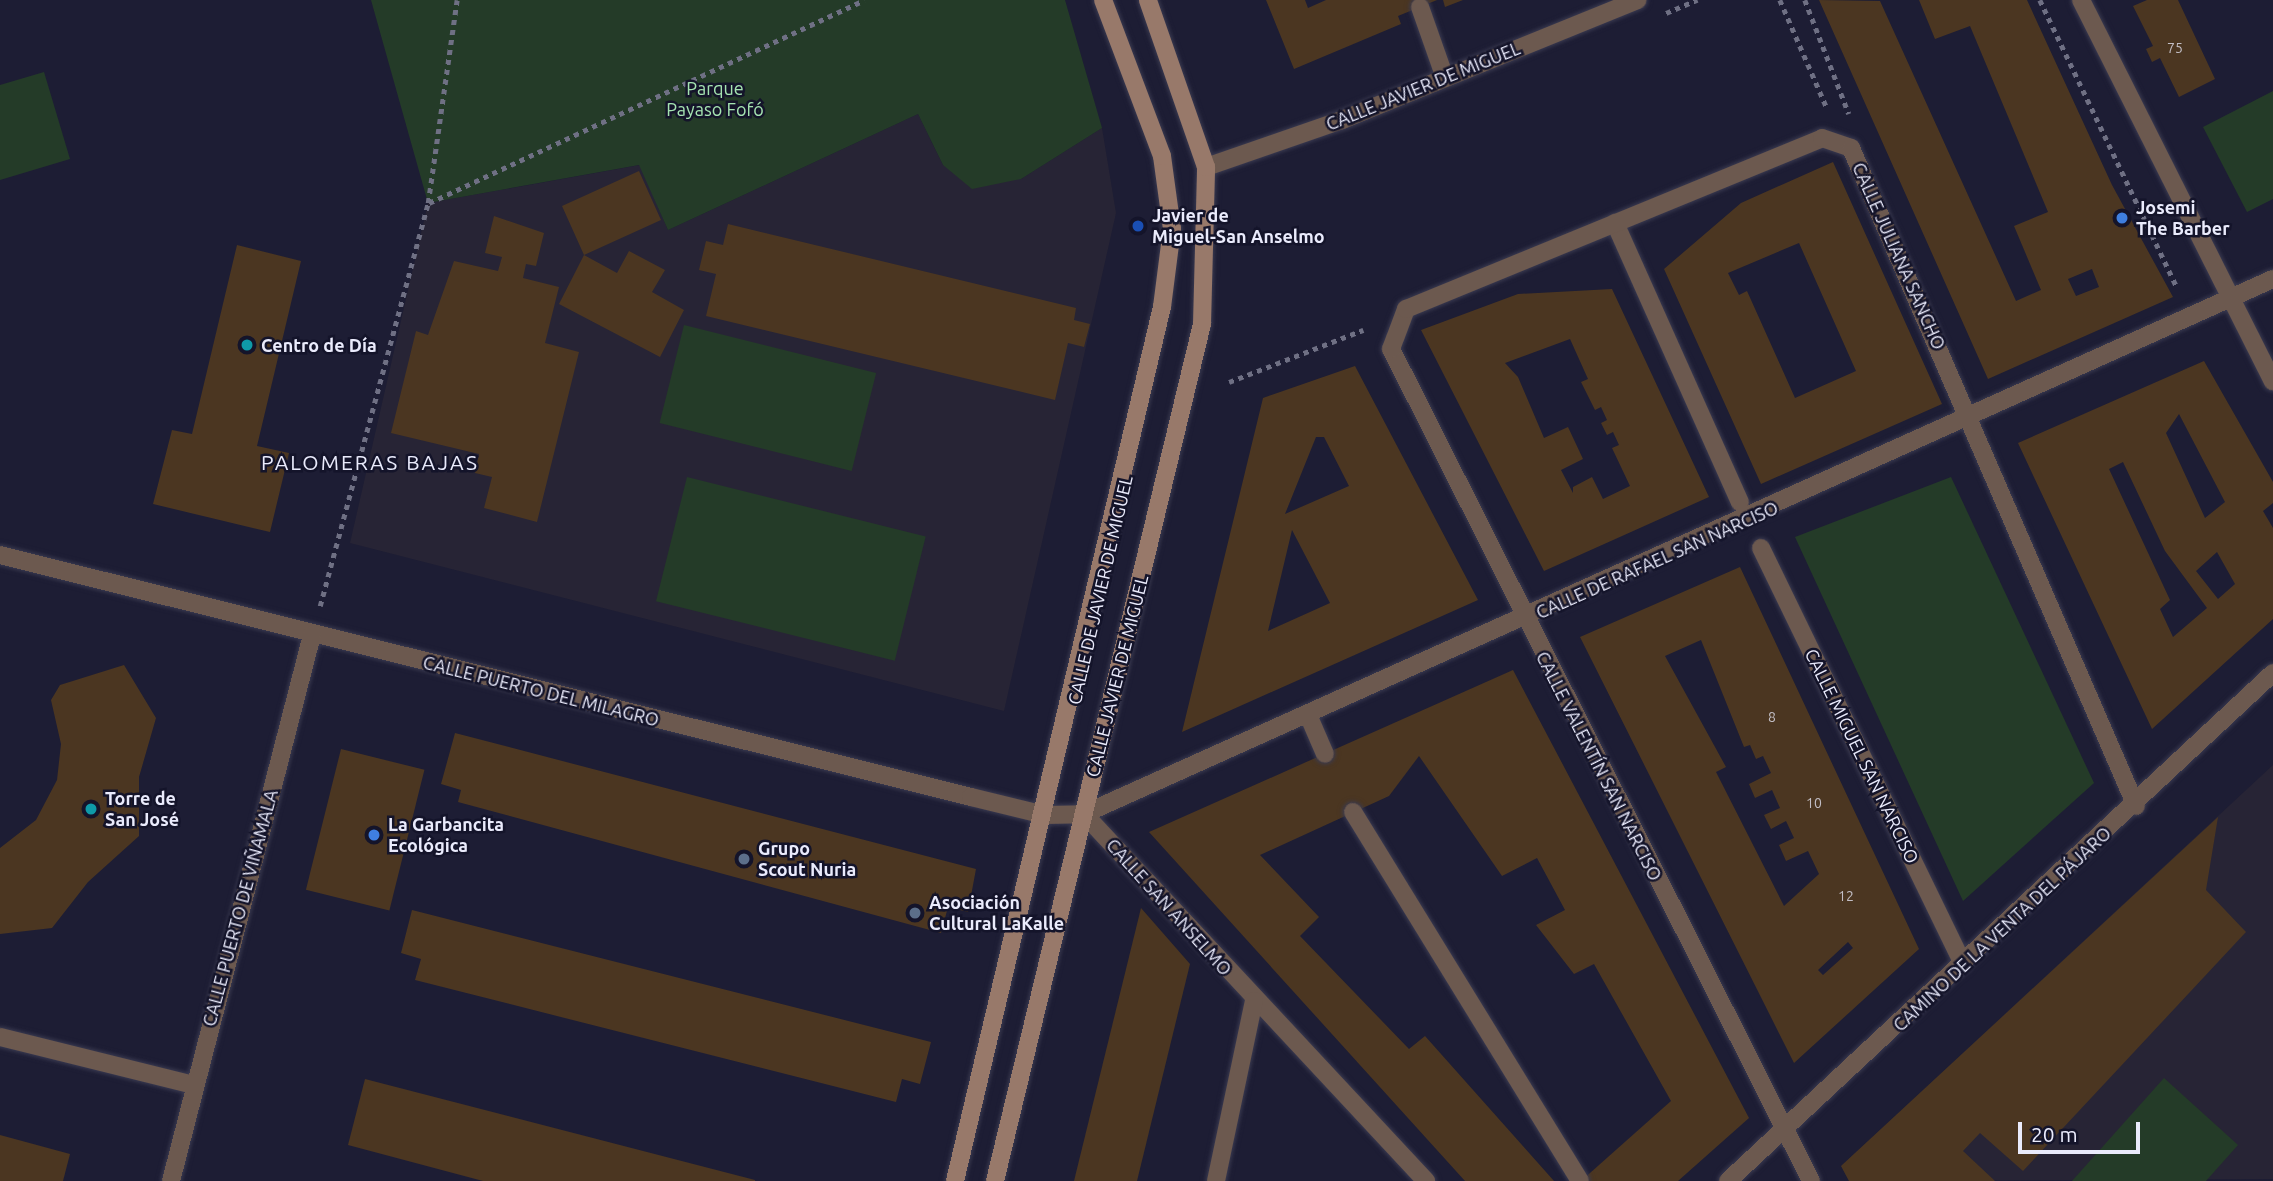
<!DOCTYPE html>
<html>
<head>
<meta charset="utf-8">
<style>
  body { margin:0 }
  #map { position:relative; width:2273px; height:1181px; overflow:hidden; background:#1d1d34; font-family:Ubuntu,sans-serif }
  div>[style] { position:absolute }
  .education>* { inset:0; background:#272435 }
  .green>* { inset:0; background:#243b28; transform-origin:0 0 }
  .building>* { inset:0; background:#4b3621; transform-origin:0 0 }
  .path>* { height:4.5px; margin-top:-2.25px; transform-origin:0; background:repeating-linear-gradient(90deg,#6f7084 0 5px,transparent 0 10px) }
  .roads { filter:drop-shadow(0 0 2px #3a3a50) drop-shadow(0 0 2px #3a3a50) }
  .lane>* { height:18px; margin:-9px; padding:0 9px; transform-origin:9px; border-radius:9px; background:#6c594f }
  .street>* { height:18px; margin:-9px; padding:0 9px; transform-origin:9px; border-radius:9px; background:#6c594f }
  .secondary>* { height:18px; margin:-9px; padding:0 9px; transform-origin:9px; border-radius:9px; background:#98796a }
  .dots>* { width:19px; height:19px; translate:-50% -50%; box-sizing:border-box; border:4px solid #14142a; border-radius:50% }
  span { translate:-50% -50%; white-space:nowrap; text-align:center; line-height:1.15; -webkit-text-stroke:5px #14142a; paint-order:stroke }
  .number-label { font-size:14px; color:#c2bec5 }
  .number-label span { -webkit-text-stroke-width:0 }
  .street-label { font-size:18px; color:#eaebfc }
  .park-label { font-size:18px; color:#a5e4b1 }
  .poi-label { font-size:18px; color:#eaebfc; font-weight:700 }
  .left { translate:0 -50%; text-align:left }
  .quarter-label { font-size:21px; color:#eaebfc; letter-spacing:2px }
  .scale { position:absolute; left:2018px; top:1122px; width:122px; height:32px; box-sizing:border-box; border:4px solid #eaebfc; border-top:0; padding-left:9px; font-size:21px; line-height:24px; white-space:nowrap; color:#eaebfc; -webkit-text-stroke:5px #14142a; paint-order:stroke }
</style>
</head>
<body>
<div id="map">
  <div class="education">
    <i style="clip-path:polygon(918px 114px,943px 165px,1021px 179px,1102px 128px,1116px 213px,1004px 711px,350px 543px,428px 203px,640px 165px,668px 230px)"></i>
    <i style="clip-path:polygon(2273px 765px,2273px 1179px,1849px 1181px,1841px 1166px)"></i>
  </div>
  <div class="green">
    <i style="clip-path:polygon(371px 0,1065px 0,1102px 128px,1021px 179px,972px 189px,943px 165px,918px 114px,668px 230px,639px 165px,428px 203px)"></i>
    <i style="clip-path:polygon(44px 72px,70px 159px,0 180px,0 85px)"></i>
    <i style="clip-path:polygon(2273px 91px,2273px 199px,2247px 212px,2203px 127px)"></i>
    <i style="left:684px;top:325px;width:198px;height:101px;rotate:14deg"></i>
    <i style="left:687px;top:477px;width:246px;height:128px;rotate:14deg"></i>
    <i style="clip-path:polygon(1951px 477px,2094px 783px,1963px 901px,1795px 537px)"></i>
    <i style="clip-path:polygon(2164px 1078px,2238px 1145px,2206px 1181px,2072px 1181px)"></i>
  </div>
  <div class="building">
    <i style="clip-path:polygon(1266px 0,1305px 0,1308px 8px,1326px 0,1437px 0,1398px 16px,1401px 24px,1294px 69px)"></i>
    <i style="clip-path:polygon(1443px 0,1463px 0,1445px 7px)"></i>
    <i style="clip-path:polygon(evenodd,1819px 0,1880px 1px,2016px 301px,2041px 290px,2014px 226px,2048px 212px,1970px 26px,1935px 39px,1919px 0,2027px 0,2112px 185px,2173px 297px,1988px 379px,1819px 0,2092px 269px,2099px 287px,2076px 296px,2068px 279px,2092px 269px)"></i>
    <i style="clip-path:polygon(2147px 0,2178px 0,2215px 79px,2179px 97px,2160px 58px,2152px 62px,2146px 49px,2153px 46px,2133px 6px)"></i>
    <i style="clip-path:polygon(evenodd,1833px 162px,1942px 404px,1761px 484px,1664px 269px,1741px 203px,1833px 162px,1799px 243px,1856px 371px,1795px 398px,1747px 291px,1739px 295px,1728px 273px,1799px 243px)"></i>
    <i style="clip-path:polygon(639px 171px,661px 220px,584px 255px,617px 273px,629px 251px,665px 270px,652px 292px,684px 310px,660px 357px,559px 304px,584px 255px,562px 206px)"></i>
    <i style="clip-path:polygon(494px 216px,544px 233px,536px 266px,526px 264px,523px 278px,559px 287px,545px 343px,579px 352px,537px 522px,484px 508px,492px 477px,475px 473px,479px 454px,391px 433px,416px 331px,428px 335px,454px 261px,498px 271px,502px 257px,485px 253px)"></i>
    <i style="clip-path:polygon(728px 224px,1076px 308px,1074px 320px,1090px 324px,1084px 347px,1068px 343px,1055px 400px,706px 316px,716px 274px,699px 270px,706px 241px,723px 245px)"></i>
    <i style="clip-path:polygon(237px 245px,301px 261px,257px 446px,289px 453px,270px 532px,153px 504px,172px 430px,192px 434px)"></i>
    <i style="clip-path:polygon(evenodd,1612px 289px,1709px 497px,1544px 571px,1421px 330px,1518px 294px,1612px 289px,1570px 339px,1588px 379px,1581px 382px,1595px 410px,1601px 407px,1607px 420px,1601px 423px,1607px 435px,1613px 432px,1619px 445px,1612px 448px,1630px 486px,1603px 499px,1592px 477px,1573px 487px,1573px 493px,1561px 470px,1583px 459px,1568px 427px,1544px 438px,1518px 377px,1505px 363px,1570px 339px)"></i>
    <i style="clip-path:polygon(evenodd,2204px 361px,2273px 482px,2273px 503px,2263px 511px,2273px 528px,2273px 619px,2152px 729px,2018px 443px,2204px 361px,2179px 414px,2225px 502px,2205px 518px,2166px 433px,2179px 414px,2204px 361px,2123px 462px,2165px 551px,2207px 608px,2173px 637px,2160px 609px,2170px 600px,2109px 469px,2123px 462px,2204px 361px,2217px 552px,2235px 584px,2218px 599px,2196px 571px,2217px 552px)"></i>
    <i style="clip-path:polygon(evenodd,1355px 366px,1478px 600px,1182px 732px,1263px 398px,1355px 366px,1316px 437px,1324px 437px,1349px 486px,1285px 514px,1316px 437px,1355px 366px,1292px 530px,1330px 603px,1268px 631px,1292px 530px)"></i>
    <i style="clip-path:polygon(evenodd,1740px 567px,1919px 949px,1794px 1063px,1580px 637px,1740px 567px,1701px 640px,1744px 747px,1750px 745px,1756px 759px,1763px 756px,1771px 773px,1749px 784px,1755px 798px,1772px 790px,1780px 808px,1764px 815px,1771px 829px,1786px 821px,1794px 838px,1779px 845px,1786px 861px,1808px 851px,1819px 874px,1784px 906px,1716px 772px,1726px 767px,1665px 656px,1701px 640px,1740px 567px,1848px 942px,1853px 948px,1823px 975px,1818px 970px,1848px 942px)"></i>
    <i style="clip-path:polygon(124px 665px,156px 718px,139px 777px,139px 836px,88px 882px,52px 928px,0 934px,0 848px,36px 820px,57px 780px,61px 744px,51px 700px,60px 685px)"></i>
    <i style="clip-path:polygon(1513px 670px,1749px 1118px,1678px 1181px,1581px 1181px,1671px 1101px,1594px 964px,1574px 974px,1536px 925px,1565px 910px,1537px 858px,1502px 876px,1419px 756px,1389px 796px,1260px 855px,1319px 917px,1300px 936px,1409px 1049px,1425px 1036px,1554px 1181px,1465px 1181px,1149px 832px)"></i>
    <i style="clip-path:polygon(455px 733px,976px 869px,968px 912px,948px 907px,941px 933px,458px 802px,461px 790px,441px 784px)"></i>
    <i style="left:341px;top:749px;width:86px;height:145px;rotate:14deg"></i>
    <i style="clip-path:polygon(2218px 817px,2206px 890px,2246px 932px,2023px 1171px,1980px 1133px,1963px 1151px,1995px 1181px,1849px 1181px,1841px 1166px)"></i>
    <i style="clip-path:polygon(1141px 908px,1190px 964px,1137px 1181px,1074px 1181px)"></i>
    <i style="clip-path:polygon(412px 910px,931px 1042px,920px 1084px,902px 1079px,896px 1102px,415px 980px,421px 959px,401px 953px)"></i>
    <i style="clip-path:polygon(365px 1079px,755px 1180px,755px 1181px,483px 1181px,348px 1145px)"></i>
    <i style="clip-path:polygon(0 1135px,70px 1154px,63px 1181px,0 1181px)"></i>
  </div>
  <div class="path">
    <i style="left:1780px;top:0;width:118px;rotate:66.5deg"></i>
    <i style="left:1805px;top:0;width:122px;rotate:68.9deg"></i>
    <i style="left:2040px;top:0;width:316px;rotate:64.5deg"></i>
    <i style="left:1666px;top:13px;width:34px;rotate:-23deg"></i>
    <i style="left:429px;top:203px;width:480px;rotate:-25deg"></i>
    <i style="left:1229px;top:382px;width:144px;rotate:-21.2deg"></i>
    <i style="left:320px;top:606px;width:417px;rotate:-75deg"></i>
    <i style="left:428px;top:203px;width:205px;rotate:-81.9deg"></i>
  </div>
  <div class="roads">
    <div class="lane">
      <i style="left:1309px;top:717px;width:40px;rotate:66.6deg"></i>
      <i style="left:1353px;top:812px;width:433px;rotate:58.4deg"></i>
    </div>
    <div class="street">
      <i style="left:2081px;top:0;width:427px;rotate:63.3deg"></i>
      <i style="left:1420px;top:7px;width:75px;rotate:70.6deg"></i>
      <i style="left:1206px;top:167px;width:144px;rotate:-19.1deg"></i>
      <i style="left:1342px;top:120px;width:319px;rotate:-22.1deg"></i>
      <i style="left:1615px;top:223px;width:306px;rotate:65.9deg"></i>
      <i style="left:1761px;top:548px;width:462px;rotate:64.1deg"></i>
      <i style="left:0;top:555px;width:1001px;rotate:13.99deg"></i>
      <i style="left:971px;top:797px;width:76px;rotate:13.7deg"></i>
      <i style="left:1045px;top:815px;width:39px;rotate:-1deg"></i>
      <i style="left:1084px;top:814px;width:1304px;rotate:-24.23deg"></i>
      <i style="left:1084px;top:814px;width:502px;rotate:47.02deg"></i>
      <i style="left:0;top:1037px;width:200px;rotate:13.9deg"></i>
      <i style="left:171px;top:1181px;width:564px;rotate:-75.52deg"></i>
      <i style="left:1216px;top:1181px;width:184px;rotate:-78.1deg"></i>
      <i style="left:1728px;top:1181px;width:745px;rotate:-42.99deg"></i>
      <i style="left:1811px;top:1181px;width:932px;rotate:-116.78deg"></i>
      <i style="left:1391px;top:349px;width:43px;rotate:-69.4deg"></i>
      <i style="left:1406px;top:309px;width:450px;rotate:-22.3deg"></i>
      <i style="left:1822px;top:138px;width:31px;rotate:19deg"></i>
      <i style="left:1851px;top:148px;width:717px;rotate:66.58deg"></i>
    </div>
    <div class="secondary">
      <i style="left:955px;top:1181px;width:898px;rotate:-76.68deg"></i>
      <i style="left:1162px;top:307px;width:79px;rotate:-82.7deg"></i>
      <i style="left:1172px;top:229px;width:74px;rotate:-97.8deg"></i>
      <i style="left:1162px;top:156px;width:167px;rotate:-110.7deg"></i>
      <i style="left:995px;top:1181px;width:882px;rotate:-76.42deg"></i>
      <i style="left:1202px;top:324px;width:157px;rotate:-88.5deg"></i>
      <i style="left:1206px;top:167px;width:177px;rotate:-109.2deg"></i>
    </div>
  </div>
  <div class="dots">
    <i style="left:2122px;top:218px;background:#3f7fe0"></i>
    <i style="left:1138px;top:226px;background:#1a4fb4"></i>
    <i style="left:247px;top:345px;background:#0f9aa8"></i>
    <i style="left:91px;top:809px;background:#0f9aa8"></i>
    <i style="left:374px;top:835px;background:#3f7fe0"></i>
    <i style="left:744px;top:859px;background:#5c6f8a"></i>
    <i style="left:915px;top:913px;background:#5c6f8a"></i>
  </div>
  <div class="number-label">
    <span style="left:2175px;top:48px">75</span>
    <span style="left:1772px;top:717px">8</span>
    <span style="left:1814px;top:803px">10</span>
    <span style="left:1846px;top:896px">12</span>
  </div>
  <div class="street-label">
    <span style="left:1423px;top:86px;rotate:-22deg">CALLE JAVIER DE MIGUEL</span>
    <span style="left:1899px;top:256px;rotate:66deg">CALLE JULIANA SANCHO</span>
    <span style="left:1657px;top:560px;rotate:-24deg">CALLE DE RAFAEL SAN NARCISO</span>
    <span style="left:1100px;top:590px;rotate:-77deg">CALLE DE JAVIER DE MIGUEL</span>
    <span style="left:1117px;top:676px;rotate:-76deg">CALLE JAVIER DE MIGUEL</span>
    <span style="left:541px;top:691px;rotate:14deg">CALLE PUERTO DEL MILAGRO</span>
    <span style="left:1862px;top:756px;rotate:64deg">CALLE MIGUEL SAN NARCISO</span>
    <span style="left:1599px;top:766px;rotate:63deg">CALLE VALENTÍN SAN NARCISO</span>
    <span style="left:1169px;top:907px;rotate:48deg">CALLE SAN ANSELMO</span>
    <span style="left:240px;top:908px;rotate:-75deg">CALLE PUERTO DE VIÑAMALA</span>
    <span style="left:2002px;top:929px;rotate:-43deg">CAMINO DE LA VENTA DEL PÁJARO</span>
  </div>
  <div class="park-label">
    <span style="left:715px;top:99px">Parque<br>Payaso Fofó</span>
  </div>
  <div class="poi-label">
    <span class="left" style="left:2136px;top:218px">Josemi<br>The Barber</span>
    <span class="left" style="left:1152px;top:226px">Javier de<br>Miguel-San Anselmo</span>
    <span class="left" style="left:261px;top:345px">Centro de Día</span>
    <span class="left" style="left:105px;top:809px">Torre de<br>San José</span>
    <span class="left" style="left:388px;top:835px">La Garbancita<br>Ecológica</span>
    <span class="left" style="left:758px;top:859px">Grupo<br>Scout Nuria</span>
    <span class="left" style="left:929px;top:913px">Asociación<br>Cultural LaKalle</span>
  </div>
  <div class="quarter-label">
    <span style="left:370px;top:462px">PALOMERAS BAJAS</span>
  </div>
  <div class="scale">20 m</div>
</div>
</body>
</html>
